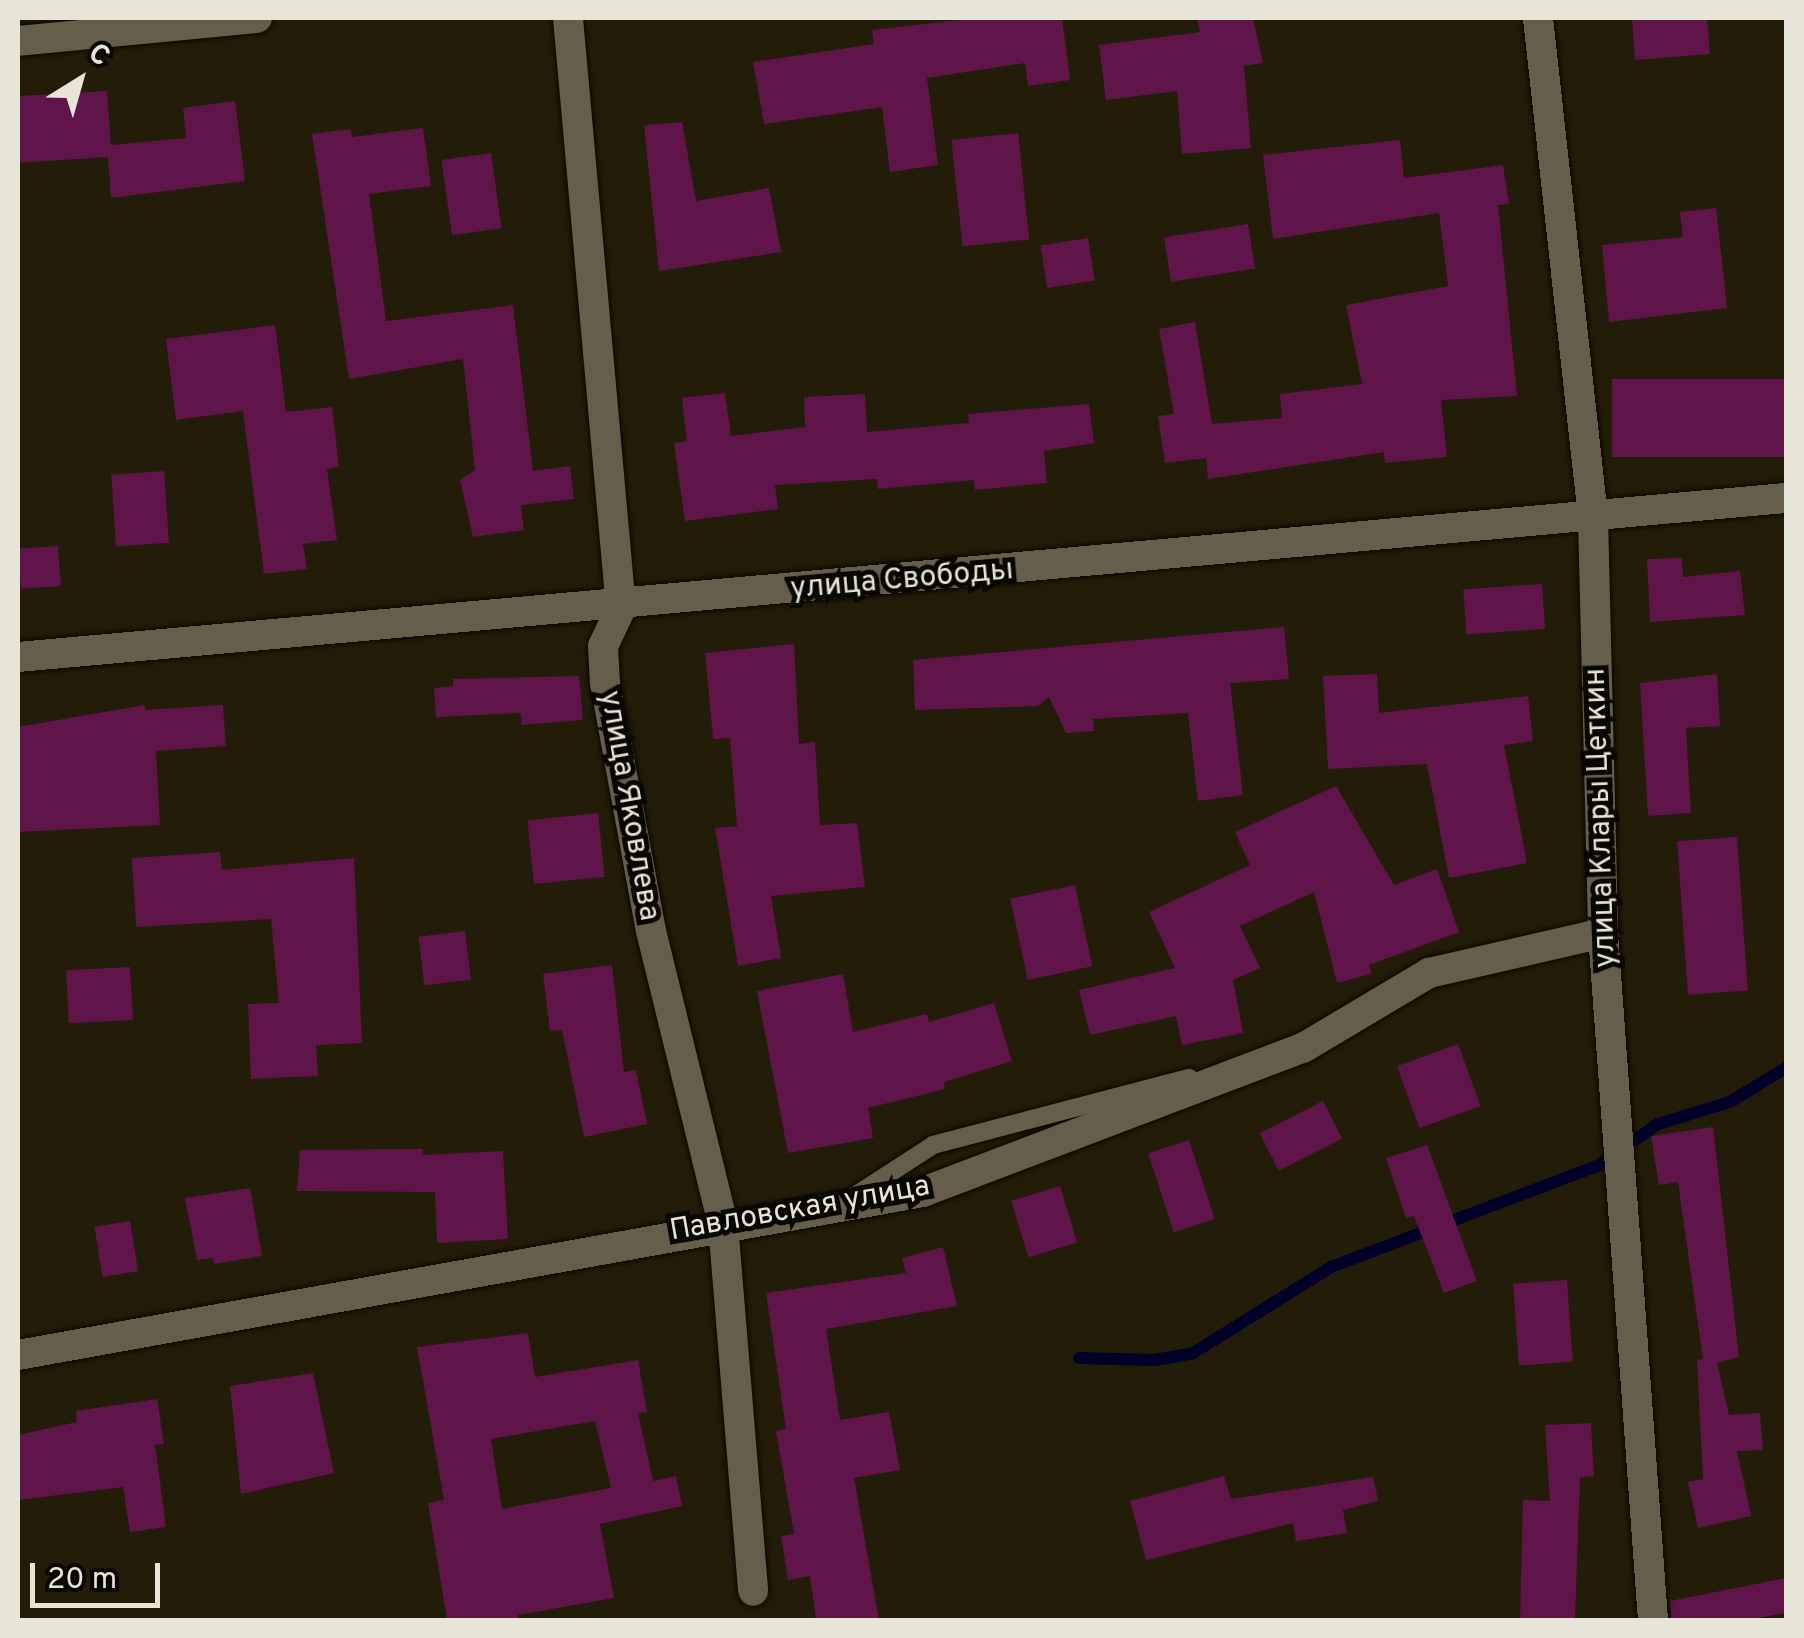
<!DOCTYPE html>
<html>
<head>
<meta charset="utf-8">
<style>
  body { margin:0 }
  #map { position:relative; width:1804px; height:1638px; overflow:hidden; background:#221c09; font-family:Overpass,sans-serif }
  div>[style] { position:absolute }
  .stream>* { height:12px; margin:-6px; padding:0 6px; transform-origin:6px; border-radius:6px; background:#000028 }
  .building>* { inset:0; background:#5f154a; transform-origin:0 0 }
  .roads { filter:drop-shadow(0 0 2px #0b0600) drop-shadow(0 0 2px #0b0600) }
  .lane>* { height:18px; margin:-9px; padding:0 9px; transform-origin:9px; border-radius:9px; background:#655e4a }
  .street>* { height:30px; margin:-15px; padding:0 15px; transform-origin:15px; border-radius:15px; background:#655e4a }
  span { translate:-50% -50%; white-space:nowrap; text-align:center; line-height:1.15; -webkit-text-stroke:10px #090702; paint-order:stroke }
  .street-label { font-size:30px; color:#e7e4d8 }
  .frame { position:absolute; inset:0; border:20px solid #e7e4d8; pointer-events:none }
  .north { position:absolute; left:30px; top:30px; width:100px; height:100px; -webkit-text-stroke:8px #090702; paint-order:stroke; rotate:37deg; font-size:28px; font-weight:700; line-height:40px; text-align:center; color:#e7e4d8 }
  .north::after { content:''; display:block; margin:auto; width:35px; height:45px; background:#e7e4d8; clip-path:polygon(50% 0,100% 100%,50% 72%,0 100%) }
  .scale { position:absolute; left:30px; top:1563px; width:130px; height:45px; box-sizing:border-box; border:5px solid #e7e4d8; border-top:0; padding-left:12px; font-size:30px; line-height:35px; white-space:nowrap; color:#e7e4d8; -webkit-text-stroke:8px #090702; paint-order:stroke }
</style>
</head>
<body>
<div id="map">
  <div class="stream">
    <i style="left:1079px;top:1358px;width:76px;rotate:1.5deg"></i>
    <i style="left:1155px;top:1360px;width:39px;rotate:-10deg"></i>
    <i style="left:1193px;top:1353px;width:163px;rotate:-31.9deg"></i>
    <i style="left:1331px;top:1267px;width:287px;rotate:-20.8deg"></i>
    <i style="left:1599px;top:1165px;width:72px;rotate:-34.8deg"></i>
    <i style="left:1658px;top:1124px;width:75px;rotate:-17deg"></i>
    <i style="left:1730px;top:1102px;width:66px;rotate:-31.3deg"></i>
  </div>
  <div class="building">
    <i style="clip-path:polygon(977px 18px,1062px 18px,1070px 80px,1028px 86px,1025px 63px,927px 78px,938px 165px,890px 172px,882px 107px,764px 124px,753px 62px,874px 44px,872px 30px)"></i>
    <i style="clip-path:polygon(1197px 18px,1253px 18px,1263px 63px,1244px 66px,1251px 148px,1182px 154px,1177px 91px,1106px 100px,1099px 45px,1200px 32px)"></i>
    <i style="clip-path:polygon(1632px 18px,1707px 18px,1710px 54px,1635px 60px)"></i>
    <i style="clip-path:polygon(107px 91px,111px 145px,186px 138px,183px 108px,235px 101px,245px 181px,111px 198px,108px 157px,18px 163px,18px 96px)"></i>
    <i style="clip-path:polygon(682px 122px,696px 201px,769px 188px,781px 252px,659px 271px,644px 125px)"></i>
    <i style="clip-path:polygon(423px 128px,431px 186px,369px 194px,386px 321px,513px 305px,533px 471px,570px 466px,574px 499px,521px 505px,524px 530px,473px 537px,460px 480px,475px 470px,463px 359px,349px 379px,312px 134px,351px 129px,352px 137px)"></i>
    <i style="left:1018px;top:133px;width:107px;height:67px;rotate:84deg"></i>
    <i style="clip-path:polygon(1400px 140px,1404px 178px,1503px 165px,1509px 204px,1498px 205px,1517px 396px,1441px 400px,1447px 457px,1385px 463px,1384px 452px,1208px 479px,1206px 458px,1165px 463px,1158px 416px,1174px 414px,1159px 329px,1195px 322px,1212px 424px,1282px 418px,1280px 394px,1362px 384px,1346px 305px,1448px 286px,1439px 213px,1273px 239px,1263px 155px)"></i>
    <i style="left:491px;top:153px;width:76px;height:50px;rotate:82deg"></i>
    <i style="clip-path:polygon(1716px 208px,1727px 308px,1609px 322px,1602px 245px,1683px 237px,1680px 212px)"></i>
    <i style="left:1248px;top:224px;width:45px;height:85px;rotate:81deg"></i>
    <i style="left:1088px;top:238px;width:43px;height:48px;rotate:81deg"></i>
    <i style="clip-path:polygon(275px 325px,286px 412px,332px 407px,339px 467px,327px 469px,337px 540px,303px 544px,307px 569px,264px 574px,243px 411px,176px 420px,166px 339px)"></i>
    <i style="left:1786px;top:379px;width:78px;height:174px;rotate:90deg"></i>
    <i style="clip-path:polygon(725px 393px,731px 436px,805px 427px,804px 397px,865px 394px,867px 432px,969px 423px,968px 414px,1089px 404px,1094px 443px,1044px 451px,1047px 483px,975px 490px,974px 480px,878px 489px,877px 479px,775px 485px,778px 509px,685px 521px,674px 443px,687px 441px,682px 398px)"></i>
    <i style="left:164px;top:471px;width:72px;height:53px;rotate:86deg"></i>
    <i style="left:58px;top:546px;width:40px;height:40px;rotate:86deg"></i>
    <i style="clip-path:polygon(1682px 558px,1683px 577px,1740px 571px,1745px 615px,1650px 622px,1647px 559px)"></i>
    <i style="left:1542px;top:584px;width:45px;height:79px;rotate:86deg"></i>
    <i style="clip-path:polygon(1284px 627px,1289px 679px,1230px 683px,1243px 795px,1198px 801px,1188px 713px,1093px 719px,1094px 731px,1066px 733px,1049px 697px,1038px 706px,915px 710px,913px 660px)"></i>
    <i style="clip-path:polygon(794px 644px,799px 744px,815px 742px,820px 825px,857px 823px,865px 887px,771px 896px,781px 958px,738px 966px,715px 828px,737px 826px,730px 738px,713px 739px,705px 653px)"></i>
    <i style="clip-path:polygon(1377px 674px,1379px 713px,1528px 696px,1533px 741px,1504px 745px,1527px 863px,1449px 878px,1427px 764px,1328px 769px,1323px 676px)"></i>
    <i style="clip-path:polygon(1717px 674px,1720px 726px,1686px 728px,1691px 813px,1648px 816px,1640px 683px)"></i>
    <i style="clip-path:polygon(579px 676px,583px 720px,522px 725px,521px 713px,436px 717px,434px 688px,453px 686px,453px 679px)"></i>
    <i style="clip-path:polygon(145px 705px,145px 710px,223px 705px,226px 746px,156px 751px,160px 825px,18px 832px,18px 727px)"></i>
    <i style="clip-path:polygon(1336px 786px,1394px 885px,1437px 869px,1459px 932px,1369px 965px,1371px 974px,1337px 983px,1314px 892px,1240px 926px,1260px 968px,1233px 980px,1243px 1033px,1182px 1045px,1176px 1016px,1090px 1035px,1079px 990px,1175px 968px,1149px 912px,1250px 865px,1235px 832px)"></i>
    <i style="left:598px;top:813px;width:64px;height:71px;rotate:84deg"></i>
    <i style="left:1737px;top:837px;width:154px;height:60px;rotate:86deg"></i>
    <i style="clip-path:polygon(220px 852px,222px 870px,354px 858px,362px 1043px,316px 1045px,318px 1076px,251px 1079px,248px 1004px,279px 1003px,271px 919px,136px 927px,132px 858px)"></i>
    <i style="left:1075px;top:885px;width:83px;height:66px;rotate:78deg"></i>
    <i style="left:465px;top:931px;width:49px;height:47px;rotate:83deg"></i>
    <i style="clip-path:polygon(612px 965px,624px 1072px,636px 1070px,647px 1124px,584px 1137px,562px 1030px,550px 1031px,543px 974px)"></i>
    <i style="left:130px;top:967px;width:53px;height:64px;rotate:87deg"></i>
    <i style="clip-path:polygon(843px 974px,853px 1032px,927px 1014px,929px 1022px,994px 1003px,1012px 1061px,944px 1082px,945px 1089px,868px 1108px,873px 1138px,788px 1153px,757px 991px)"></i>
    <i style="left:1458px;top:1044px;width:66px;height:65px;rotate:70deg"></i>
    <i style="left:1323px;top:1101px;width:42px;height:71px;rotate:63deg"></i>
    <i style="clip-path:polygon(1713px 1127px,1739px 1357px,1717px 1363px,1729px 1415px,1760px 1413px,1763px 1450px,1737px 1451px,1751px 1516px,1698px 1528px,1688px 1482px,1703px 1479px,1697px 1360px,1703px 1359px,1678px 1182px,1659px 1185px,1651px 1136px)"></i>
    <i style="left:1189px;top:1140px;width:83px;height:43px;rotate:72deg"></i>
    <i style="clip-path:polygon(1427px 1145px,1477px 1281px,1444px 1293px,1414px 1216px,1406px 1218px,1386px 1158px)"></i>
    <i style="clip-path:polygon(423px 1149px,423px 1155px,503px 1151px,508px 1239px,437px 1243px,435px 1192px,297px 1191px,300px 1150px)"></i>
    <i style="left:1060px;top:1186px;width:59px;height:51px;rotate:73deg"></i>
    <i style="clip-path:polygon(250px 1188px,262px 1256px,214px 1264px,213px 1258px,197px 1260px,185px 1198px)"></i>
    <i style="left:130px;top:1221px;width:51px;height:36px;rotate:81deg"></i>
    <i style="clip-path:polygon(943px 1247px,957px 1306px,826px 1329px,840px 1420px,889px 1412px,900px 1470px,854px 1478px,879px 1620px,816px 1620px,810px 1576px,788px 1580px,781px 1536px,794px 1534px,776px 1431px,786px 1429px,766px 1293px,906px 1273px,902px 1258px)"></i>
    <i style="left:1567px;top:1280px;width:82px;height:54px;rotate:86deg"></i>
    <i style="clip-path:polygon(evenodd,528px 1333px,535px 1377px,638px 1360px,647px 1412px,638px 1413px,653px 1481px,676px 1476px,682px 1506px,600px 1524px,614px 1598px,518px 1615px,519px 1620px,447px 1620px,428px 1503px,444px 1500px,417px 1347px,528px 1333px,595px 1421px,611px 1488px,502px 1509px,491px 1439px,595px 1421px)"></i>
    <i style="clip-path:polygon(313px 1373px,334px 1473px,241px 1494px,230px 1386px)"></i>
    <i style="clip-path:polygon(157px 1399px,164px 1444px,155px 1445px,166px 1527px,130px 1532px,123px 1487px,18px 1500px,18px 1435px,77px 1422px,76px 1411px)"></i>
    <i style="clip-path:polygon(1591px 1423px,1594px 1476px,1580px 1477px,1575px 1620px,1520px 1620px,1523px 1500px,1550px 1501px,1545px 1425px)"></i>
    <i style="clip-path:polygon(1224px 1476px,1231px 1499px,1373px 1477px,1378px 1501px,1343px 1510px,1347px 1533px,1296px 1541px,1293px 1523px,1146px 1560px,1130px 1501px)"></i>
    <i style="clip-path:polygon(1786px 1578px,1786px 1613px,1748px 1620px,1671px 1620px,1670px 1601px)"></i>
  </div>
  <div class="roads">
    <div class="lane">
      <i style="left:850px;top:1199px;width:99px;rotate:-33deg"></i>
      <i style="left:933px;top:1145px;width:265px;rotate:-14.7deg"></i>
    </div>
    <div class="street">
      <i style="left:568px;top:18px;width:592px;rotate:84.87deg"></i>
      <i style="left:621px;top:608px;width:42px;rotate:115.3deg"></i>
      <i style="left:603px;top:646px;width:37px;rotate:87deg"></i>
      <i style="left:605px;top:683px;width:252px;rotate:79.5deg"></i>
      <i style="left:651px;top:931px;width:302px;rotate:76.2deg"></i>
      <i style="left:723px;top:1224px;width:368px;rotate:85.3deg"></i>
      <i style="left:1538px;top:18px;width:502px;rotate:83.71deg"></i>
      <i style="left:1593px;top:517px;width:416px;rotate:88.6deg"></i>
      <i style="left:1603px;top:933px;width:689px;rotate:85.84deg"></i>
      <i style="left:18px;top:41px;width:240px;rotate:-5.5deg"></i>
      <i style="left:18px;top:657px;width:1775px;rotate:-5.14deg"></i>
      <i style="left:18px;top:1355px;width:920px;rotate:-10.21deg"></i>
      <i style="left:923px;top:1192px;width:406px;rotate:-20.8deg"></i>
      <i style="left:1303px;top:1048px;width:147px;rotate:-30.8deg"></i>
      <i style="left:1429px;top:973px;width:179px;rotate:-12.9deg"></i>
    </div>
  </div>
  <div class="street-label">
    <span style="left:902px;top:581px;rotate:-5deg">улица Свободы</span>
    <span style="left:628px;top:806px;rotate:80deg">улица Яковлева</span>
    <span style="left:1602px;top:818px;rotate:-92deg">улица Клары Цеткин</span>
    <span style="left:800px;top:1210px;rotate:-10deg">Павловская улица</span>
  </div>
  <div class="frame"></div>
  <div class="north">С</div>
  <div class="scale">20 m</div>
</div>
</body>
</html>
